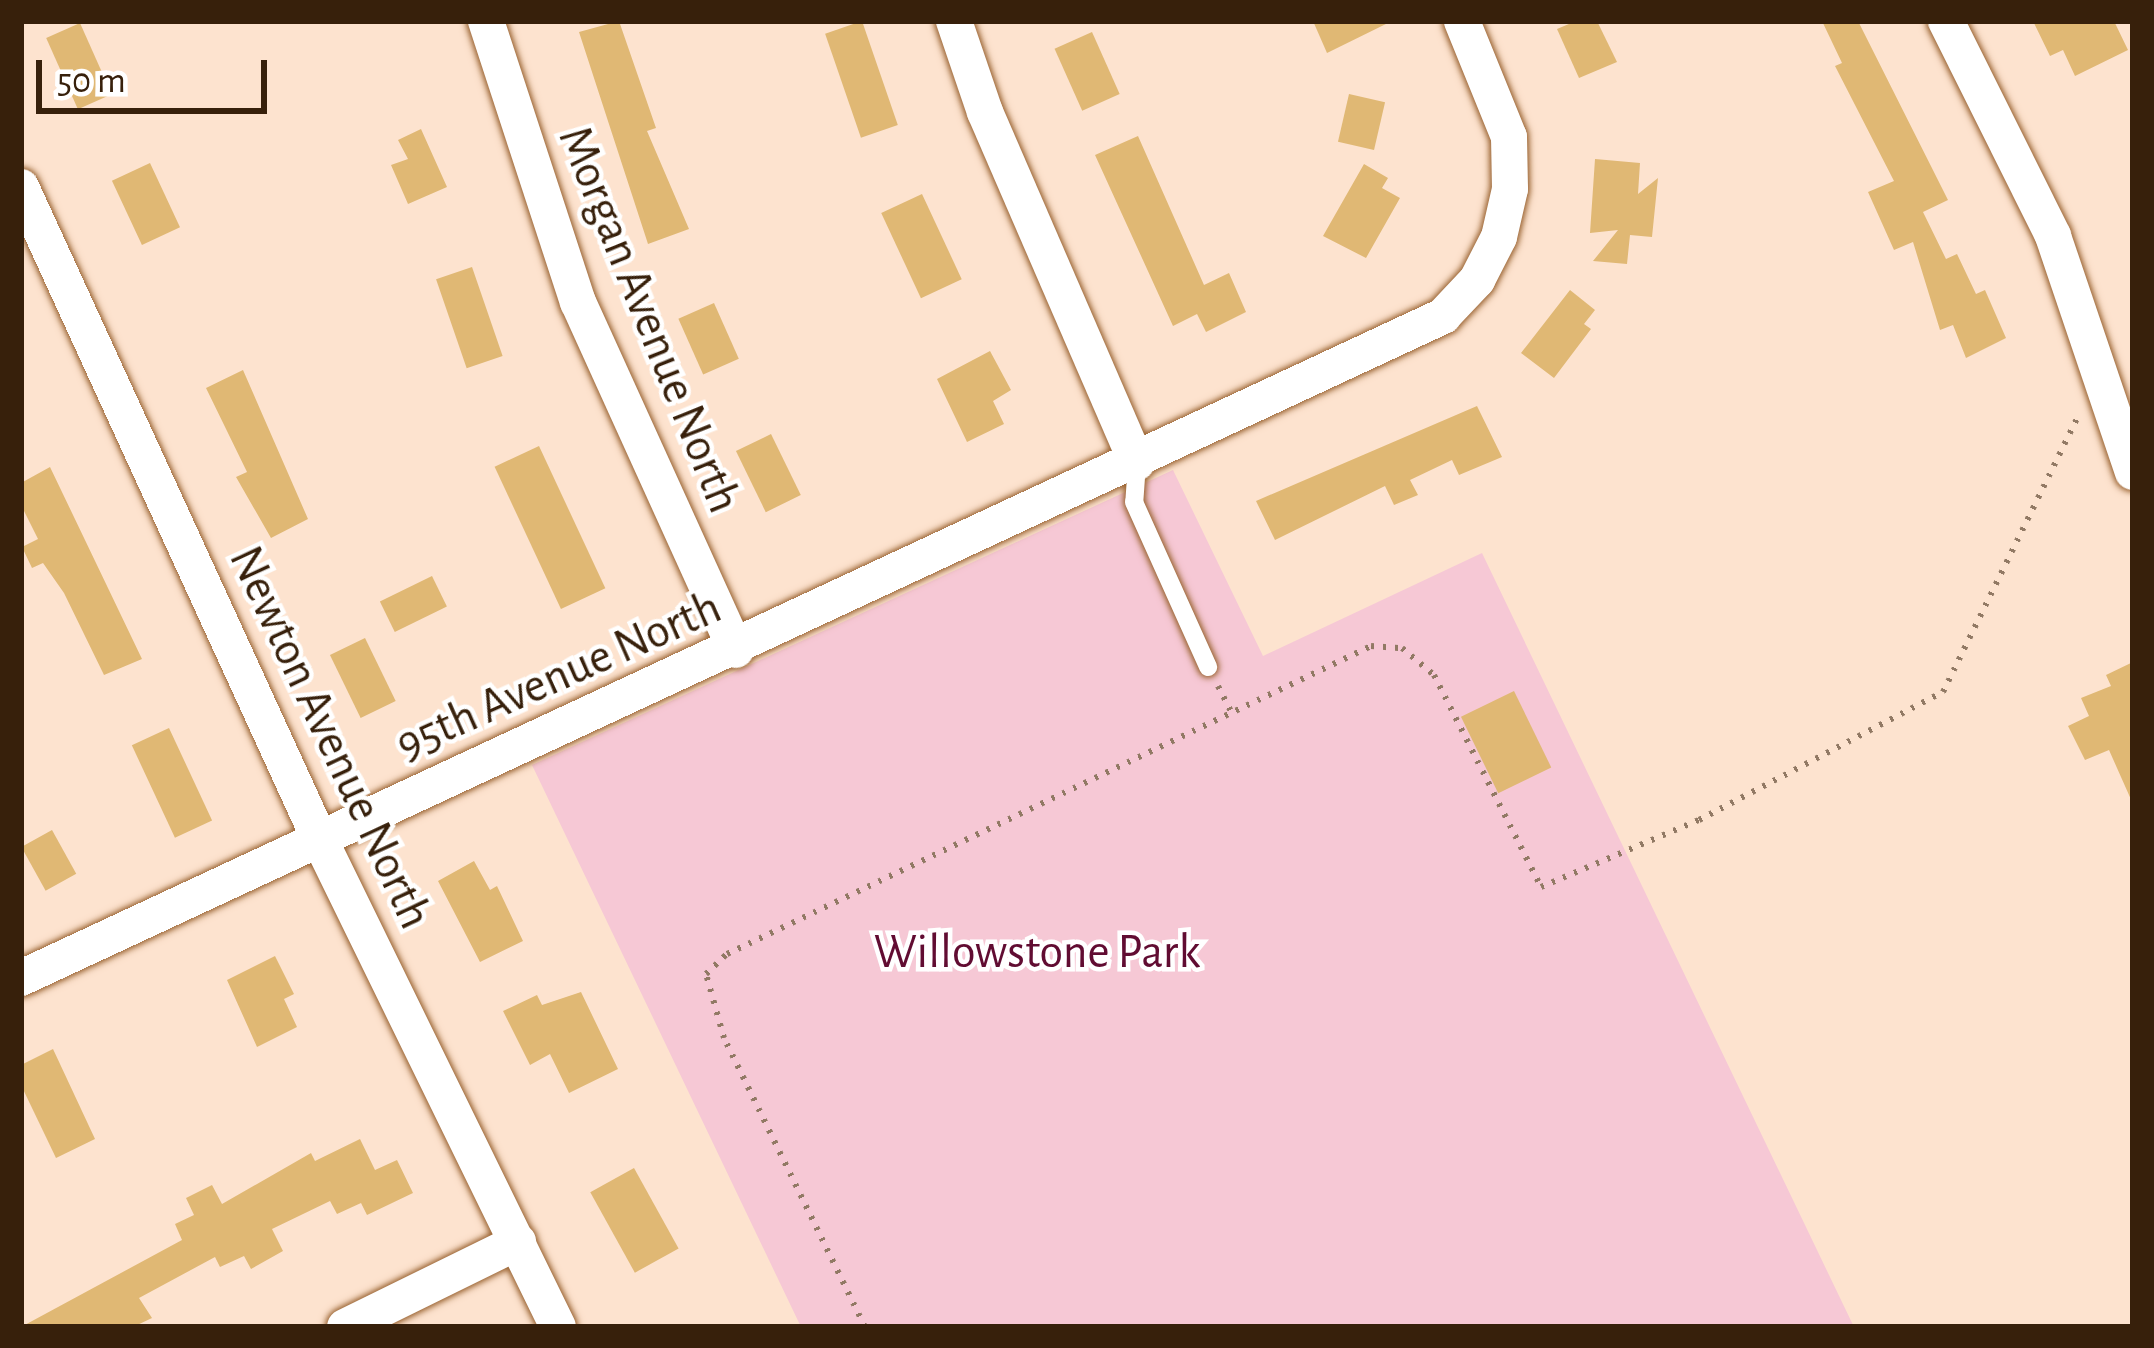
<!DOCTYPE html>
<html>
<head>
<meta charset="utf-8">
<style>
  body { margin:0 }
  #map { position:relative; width:2154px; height:1348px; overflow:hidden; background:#fde3cf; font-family:"Alegreya Sans",sans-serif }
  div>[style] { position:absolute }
  .green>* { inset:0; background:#f6c8d5 }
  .building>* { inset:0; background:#e0b874; transform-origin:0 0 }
  .path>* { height:6px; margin-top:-3px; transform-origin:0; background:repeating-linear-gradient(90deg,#917964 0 3px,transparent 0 12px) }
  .roads { filter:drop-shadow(0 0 3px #996230) drop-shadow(0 0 3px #996230) }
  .lane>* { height:18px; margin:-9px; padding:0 9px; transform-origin:9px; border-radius:9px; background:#fff }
  .street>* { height:36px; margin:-18px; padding:0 18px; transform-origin:18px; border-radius:18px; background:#fff }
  span { translate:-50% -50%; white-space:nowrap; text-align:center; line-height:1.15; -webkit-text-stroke:9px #fff; paint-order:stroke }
  .street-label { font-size:48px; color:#37200b }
  .park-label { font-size:48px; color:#610c32 }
  .frame { position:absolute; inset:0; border:24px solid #37200b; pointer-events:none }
  .scale { position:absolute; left:36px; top:60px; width:231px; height:54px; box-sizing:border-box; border:6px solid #37200b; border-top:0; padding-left:15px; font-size:36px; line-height:42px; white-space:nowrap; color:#37200b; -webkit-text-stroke:9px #fff; paint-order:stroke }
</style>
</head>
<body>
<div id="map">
  <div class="green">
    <i style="clip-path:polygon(1173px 470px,1263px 656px,1482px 553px,1854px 1327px,801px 1327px,532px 765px)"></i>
  </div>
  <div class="building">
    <i style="clip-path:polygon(619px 21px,656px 128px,647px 131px,689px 229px,648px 244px,579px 32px)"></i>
    <i style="left:862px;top:21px;width:110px;height:39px;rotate:71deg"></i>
    <i style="clip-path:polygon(1313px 21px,1392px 21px,1327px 53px)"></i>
    <i style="clip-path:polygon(1576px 21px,1597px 21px,1617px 62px,1579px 78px,1557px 29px)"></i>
    <i style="clip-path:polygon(1822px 21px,1858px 21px,1948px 200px,1923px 212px,1946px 259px,1957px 254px,1976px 294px,1985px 290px,2006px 338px,1966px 358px,1953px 325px,1940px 330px,1913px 242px,1894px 250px,1868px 192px,1894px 181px,1835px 66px,1842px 63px)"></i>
    <i style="clip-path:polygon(2033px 21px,2114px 21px,2128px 50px,2075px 76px,2063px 50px,2050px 56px)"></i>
    <i style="left:80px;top:23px;width:78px;height:37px;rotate:66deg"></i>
    <i style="left:1092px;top:32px;width:68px;height:41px;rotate:66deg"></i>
    <i style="left:1349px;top:94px;width:37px;height:49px;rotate:13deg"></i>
    <i style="clip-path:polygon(421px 129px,447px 187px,408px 204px,391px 165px,408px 159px,398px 140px)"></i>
    <i style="clip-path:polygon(1138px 136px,1204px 285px,1229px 273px,1246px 312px,1206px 332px,1197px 314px,1173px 326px,1095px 155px)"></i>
    <i style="clip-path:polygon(1595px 159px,1640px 163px,1638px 194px,1658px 178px,1652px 237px,1630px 235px,1627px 264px,1593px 261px,1618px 230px,1590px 233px)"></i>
    <i style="left:150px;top:163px;width:71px;height:42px;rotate:65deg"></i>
    <i style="clip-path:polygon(1364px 164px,1388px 178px,1382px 188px,1400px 198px,1366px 258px,1323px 236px)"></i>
    <i style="left:922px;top:194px;width:94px;height:45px;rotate:65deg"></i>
    <i style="left:472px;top:267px;width:94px;height:38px;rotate:71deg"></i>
    <i style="clip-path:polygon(1570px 290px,1595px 310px,1584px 324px,1591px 329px,1554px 378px,1521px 353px)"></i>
    <i style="left:714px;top:303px;width:61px;height:39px;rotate:66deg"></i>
    <i style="clip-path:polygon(990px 351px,1011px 390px,993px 401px,1004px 424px,967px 442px,937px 379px)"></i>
    <i style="clip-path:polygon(243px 370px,308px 519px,271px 538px,236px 477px,247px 472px,206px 388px)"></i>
    <i style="clip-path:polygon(1477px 406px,1502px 457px,1459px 475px,1452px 460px,1410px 480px,1418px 495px,1394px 505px,1385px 486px,1275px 540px,1256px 501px)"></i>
    <i style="left:771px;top:434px;width:68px;height:39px;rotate:64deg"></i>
    <i style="left:539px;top:446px;width:157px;height:49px;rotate:65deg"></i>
    <i style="clip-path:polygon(50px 467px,142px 659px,104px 675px,64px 593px,43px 563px,32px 568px,22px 547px,38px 539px,21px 505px,21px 483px)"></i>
    <i style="left:432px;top:576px;width:34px;height:58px;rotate:64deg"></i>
    <i style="left:365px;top:638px;width:70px;height:39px;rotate:64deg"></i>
    <i style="clip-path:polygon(2133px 662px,2133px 804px,2109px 750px,2085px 760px,2068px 726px,2089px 716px,2081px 698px,2111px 686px,2106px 675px)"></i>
    <i style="left:1514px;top:691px;width:85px;height:59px;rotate:64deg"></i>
    <i style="left:169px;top:728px;width:102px;height:41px;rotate:65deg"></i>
    <i style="left:52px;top:830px;width:50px;height:35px;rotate:61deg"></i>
    <i style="clip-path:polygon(474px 861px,490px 890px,497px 886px,523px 941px,480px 962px,438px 881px)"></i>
    <i style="clip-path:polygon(275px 956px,294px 994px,284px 999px,297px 1027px,257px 1047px,227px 980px)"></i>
    <i style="clip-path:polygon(581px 992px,618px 1069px,569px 1093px,550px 1054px,530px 1065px,503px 1011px,537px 995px,542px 1005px)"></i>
    <i style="clip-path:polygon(53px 1049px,95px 1139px,56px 1158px,21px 1085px,21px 1065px)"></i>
    <i style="clip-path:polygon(360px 1139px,375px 1170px,397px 1160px,413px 1193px,367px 1215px,361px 1203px,337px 1214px,330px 1201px,272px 1229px,283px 1251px,251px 1269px,244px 1256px,220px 1267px,215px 1257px,139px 1298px,152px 1318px,133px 1327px,21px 1327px,182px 1240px,175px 1224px,194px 1215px,186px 1198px,212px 1185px,222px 1204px,311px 1153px,315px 1161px)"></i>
    <i style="left:634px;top:1168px;width:92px;height:50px;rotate:61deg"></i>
  </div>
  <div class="path">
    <i style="left:1218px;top:686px;width:33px;rotate:63deg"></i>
    <i style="left:865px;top:1327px;width:322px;rotate:-116deg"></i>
    <i style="left:724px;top:1038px;width:66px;rotate:-105.7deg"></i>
    <i style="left:706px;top:974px;width:29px;rotate:-44deg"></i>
    <i style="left:727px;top:954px;width:714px;rotate:-25.56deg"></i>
    <i style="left:1371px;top:646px;width:31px;rotate:4deg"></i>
    <i style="left:1402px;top:648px;width:42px;rotate:40.2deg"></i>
    <i style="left:1434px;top:675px;width:237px;rotate:63.2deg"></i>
    <i style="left:1541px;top:887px;width:172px;rotate:-23deg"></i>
    <i style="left:1699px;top:820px;width:276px;rotate:-27.7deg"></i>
    <i style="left:1943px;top:692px;width:309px;rotate:-63.9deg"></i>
  </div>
  <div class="roads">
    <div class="lane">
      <i style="left:1137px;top:463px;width:39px;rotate:94deg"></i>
      <i style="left:1134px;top:502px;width:181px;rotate:65.8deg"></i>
    </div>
    <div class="street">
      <i style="left:486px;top:21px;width:296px;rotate:71.9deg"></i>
      <i style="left:578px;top:302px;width:382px;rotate:65.6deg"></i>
      <i style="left:954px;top:21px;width:96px;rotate:71.2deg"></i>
      <i style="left:985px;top:112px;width:382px;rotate:66.6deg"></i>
      <i style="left:1946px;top:21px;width:240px;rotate:63.5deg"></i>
      <i style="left:2053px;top:236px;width:249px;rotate:71.3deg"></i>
      <i style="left:21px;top:187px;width:716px;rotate:65.4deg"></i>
      <i style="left:319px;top:838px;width:544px;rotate:63.95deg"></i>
      <i style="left:21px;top:978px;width:1569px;rotate:-24.96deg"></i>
      <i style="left:1443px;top:316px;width:50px;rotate:-46.6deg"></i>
      <i style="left:1477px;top:280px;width:48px;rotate:-62.9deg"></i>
      <i style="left:1499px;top:237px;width:49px;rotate:-77.1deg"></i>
      <i style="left:1510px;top:189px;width:52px;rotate:-91.1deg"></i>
      <i style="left:1509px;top:137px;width:125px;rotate:-112.1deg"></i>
      <i style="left:345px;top:1327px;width:193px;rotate:-26.2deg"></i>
    </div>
  </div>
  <div class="street-label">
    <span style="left:648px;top:320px;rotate:68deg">Morgan Avenue North</span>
    <span style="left:559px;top:677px;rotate:-24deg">95th Avenue North</span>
    <span style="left:329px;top:738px;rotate:65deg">Newton Avenue North</span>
  </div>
  <div class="park-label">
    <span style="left:1037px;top:954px">Willowstone Park</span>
  </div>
  <div class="frame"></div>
  <div class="scale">50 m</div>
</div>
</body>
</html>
